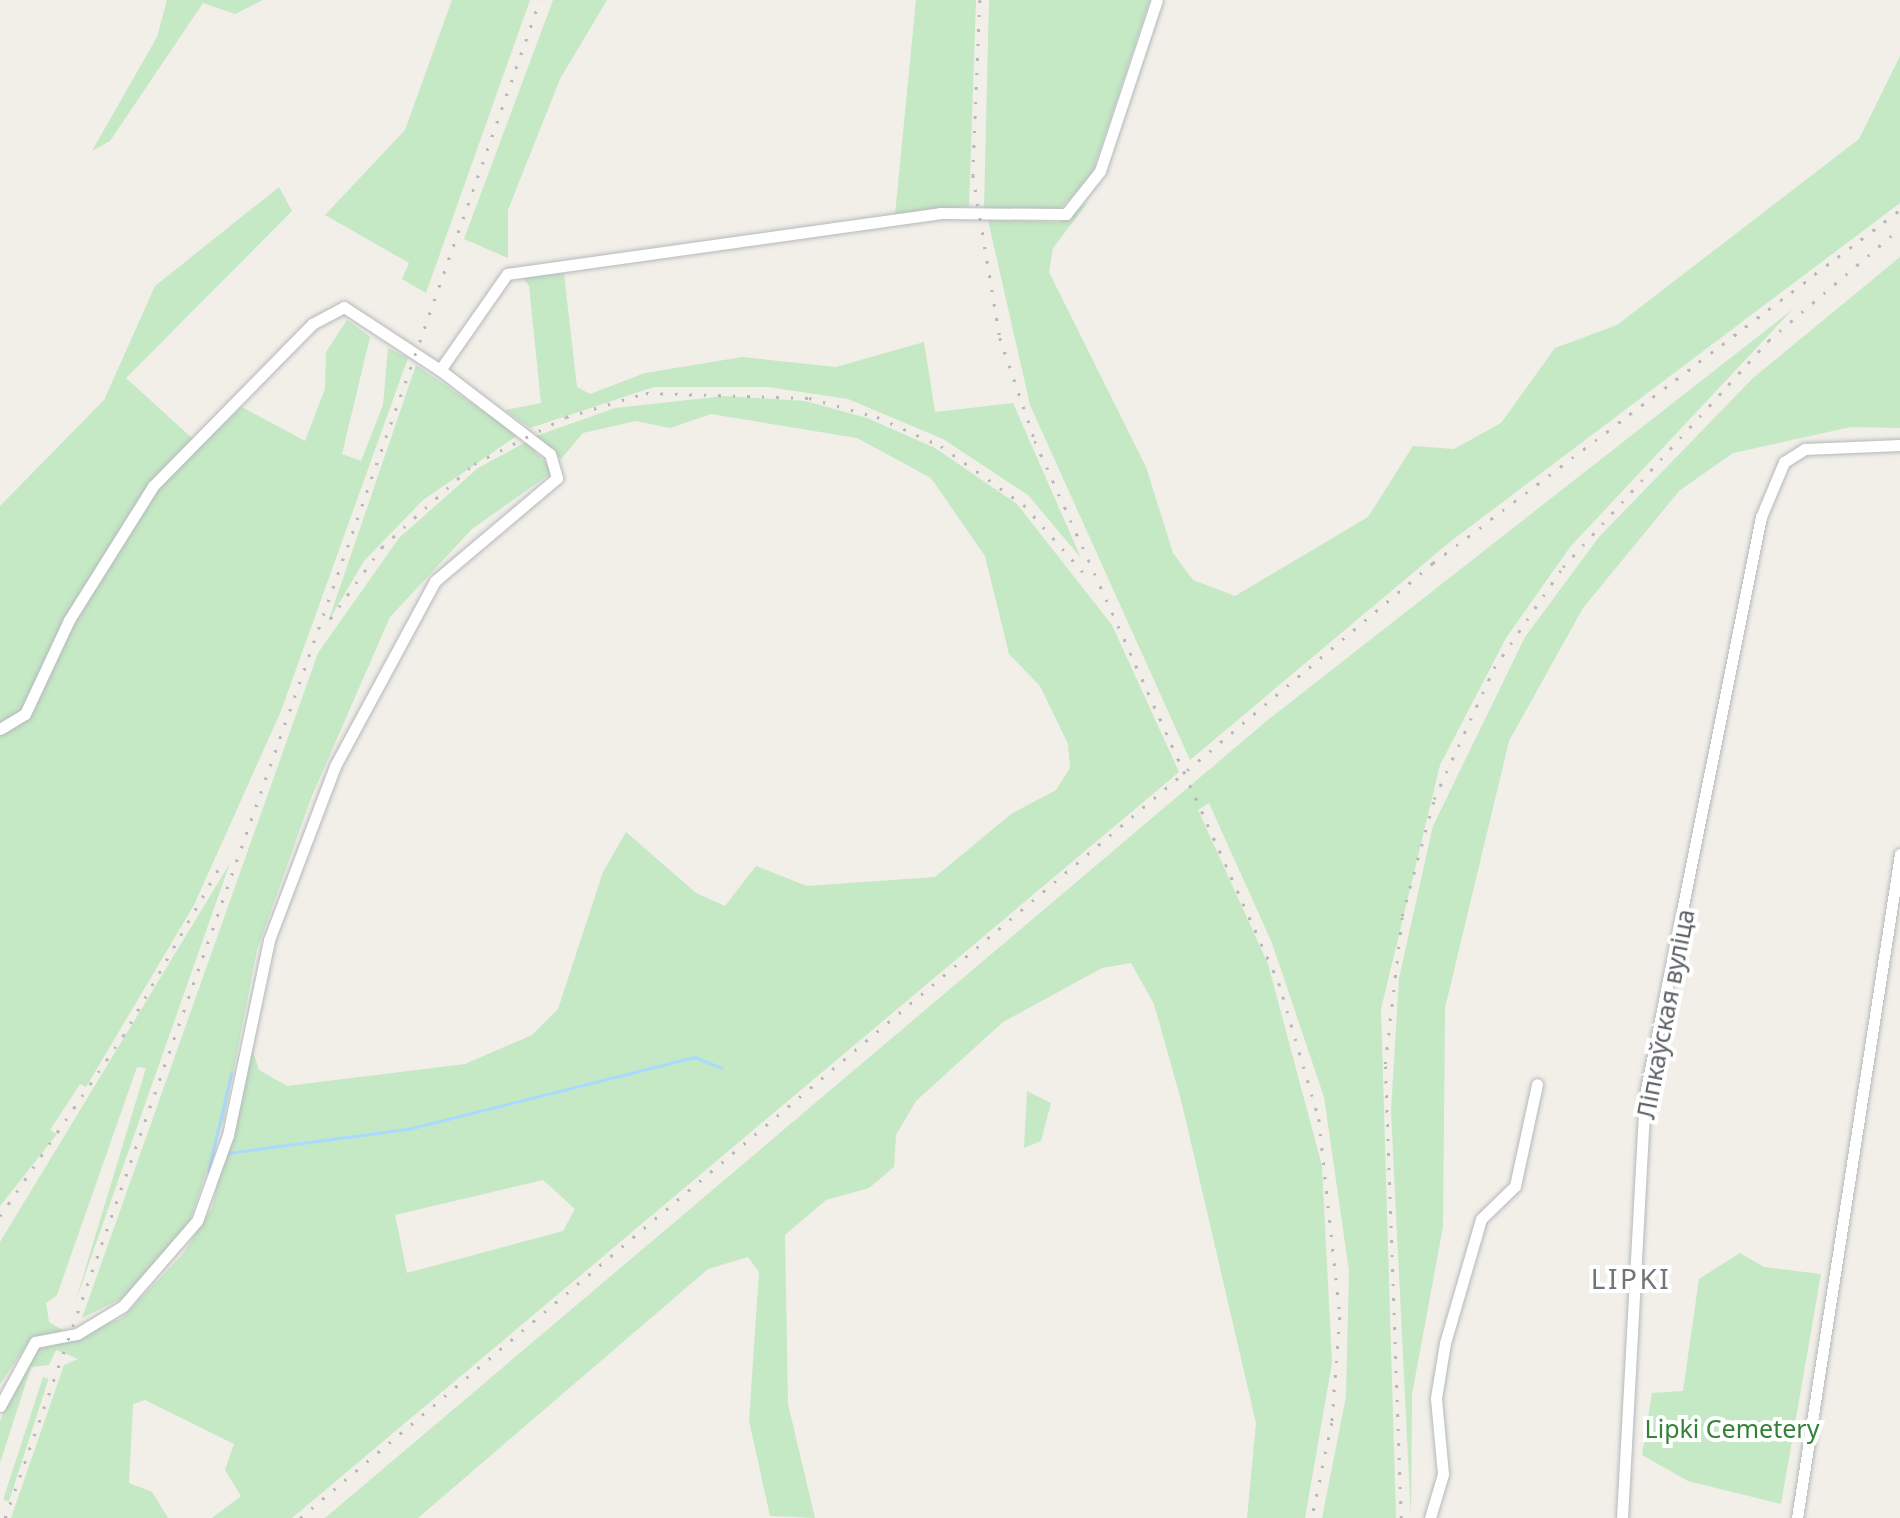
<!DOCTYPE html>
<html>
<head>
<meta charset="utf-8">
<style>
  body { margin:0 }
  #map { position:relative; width:1900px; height:1518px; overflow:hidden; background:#f1efe8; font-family:"Noto Sans",sans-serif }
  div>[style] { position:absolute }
  .green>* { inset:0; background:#c5e8c5; transform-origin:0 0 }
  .stream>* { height:2.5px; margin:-1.25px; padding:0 1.25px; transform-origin:1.25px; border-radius:1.25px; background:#aadaff }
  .roads { filter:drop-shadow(0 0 2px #b5b8bc) drop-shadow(0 0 2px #b5b8bc) }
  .minor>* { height:11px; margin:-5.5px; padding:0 5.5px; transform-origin:5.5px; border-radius:5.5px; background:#fff }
  .rail>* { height:2.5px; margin-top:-1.25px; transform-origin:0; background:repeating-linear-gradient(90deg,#b6b7b8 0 2.5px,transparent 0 14.5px) }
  span { translate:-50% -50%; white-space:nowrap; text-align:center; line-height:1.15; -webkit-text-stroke:8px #fff; paint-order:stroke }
  .street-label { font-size:25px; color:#5f6368 }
  .park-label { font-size:25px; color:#348238 }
  .neighbourhood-label { font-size:28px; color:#70757a; letter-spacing:2.5px }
</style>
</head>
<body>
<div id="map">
  <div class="green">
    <i style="clip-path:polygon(167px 0,263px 0,235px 14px,203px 3px,110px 141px,92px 151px,157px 37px)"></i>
    <i style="clip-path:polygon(452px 0,530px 0,426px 293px,402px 279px,409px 263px,325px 215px,405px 130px)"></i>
    <i style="clip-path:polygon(553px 0,607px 0,560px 79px,508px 210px,508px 258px,464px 239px)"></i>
    <i style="clip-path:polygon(916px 0,976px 0,969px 206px,895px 215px)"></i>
    <i style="clip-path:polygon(989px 0,1150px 0,1090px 180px,1055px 213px,984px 209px)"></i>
    <i style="clip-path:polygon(1900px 56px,1900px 203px,1451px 541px,1190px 760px,1030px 405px,988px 220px,1060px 222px,1088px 202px,1053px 248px,1049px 272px,1146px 467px,1173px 553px,1193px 580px,1235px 596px,1368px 517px,1413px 446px,1454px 449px,1501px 423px,1555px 348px,1617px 325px,1859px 139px)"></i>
    <i style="clip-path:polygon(279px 187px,292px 211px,126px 378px,193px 439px,186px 460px,242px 407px,305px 441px,325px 389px,326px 352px,347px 320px,370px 337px,342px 454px,361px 461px,383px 405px,388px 348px,408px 358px,281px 711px,194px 905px,86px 1087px,80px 1084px,50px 1130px,57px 1134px,0 1206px,0 506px,104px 400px,155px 286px)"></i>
    <i style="clip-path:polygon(1900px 257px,1900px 428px,1851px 427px,1733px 453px,1679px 491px,1583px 608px,1509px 741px,1445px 1008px,1443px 1227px,1412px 1394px,1411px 1518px,1391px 1111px,1399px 978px,1433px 826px,1525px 637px,1599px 537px,1753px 378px)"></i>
    <i style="clip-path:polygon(539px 268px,564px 274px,577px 387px,590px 394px,645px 373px,742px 357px,836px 367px,924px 342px,935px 412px,1013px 403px,1081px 558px,1028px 495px,943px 439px,848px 399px,768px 387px,654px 387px,530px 428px,505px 410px,541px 403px,529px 286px,519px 272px)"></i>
    <i style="clip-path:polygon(1793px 309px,1570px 547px,1506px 638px,1440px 765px,1381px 1009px,1396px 1518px,1322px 1518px,1346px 1397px,1349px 1271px,1324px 1097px,1272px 943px,1209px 803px,1198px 810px,1268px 964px,1322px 1166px,1332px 1363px,1305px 1518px,1247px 1518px,1256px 1423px,1182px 1104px,1154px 1004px,1131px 963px,1102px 968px,1003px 1022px,916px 1101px,896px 1135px,894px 1167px,869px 1188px,826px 1200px,785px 1235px,788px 1404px,815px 1518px,770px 1516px,749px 1421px,759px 1272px,748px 1257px,708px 1269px,418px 1518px,325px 1518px,1269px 719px)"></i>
    <i style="clip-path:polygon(416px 365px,518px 435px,423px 500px,364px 561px,328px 622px)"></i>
    <i style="clip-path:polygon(evenodd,725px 396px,805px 401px,867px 418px,935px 448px,1017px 504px,1112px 625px,1179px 772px,292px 1518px,212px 1518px,241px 1496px,225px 1470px,234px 1444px,145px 1400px,133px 1404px,129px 1483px,152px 1492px,168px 1518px,11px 1518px,64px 1365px,78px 1359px,56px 1350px,49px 1365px,31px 1367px,0 1463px,0 1421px,17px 1377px,38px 1349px,122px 1318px,182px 1255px,212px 1208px,250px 1043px,259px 1070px,287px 1086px,465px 1064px,532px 1035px,558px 1009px,603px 872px,626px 832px,696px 893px,725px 906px,756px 866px,807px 886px,935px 877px,1011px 814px,1056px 790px,1070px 768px,1068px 744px,1040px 686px,1009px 654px,985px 556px,931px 478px,857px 438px,711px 414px,670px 428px,636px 421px,583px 433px,561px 459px,536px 436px,615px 408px,725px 396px,543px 1180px,575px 1209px,563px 1231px,407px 1273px,395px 1215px,543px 1180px)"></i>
    <i style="clip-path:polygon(526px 442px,554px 471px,472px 529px,390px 617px,311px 798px,257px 950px,224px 1119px,190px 1221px,126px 1296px,82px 1318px,318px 653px,399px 538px,478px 468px)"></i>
    <i style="clip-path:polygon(230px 863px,75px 1303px,146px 1068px,137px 1067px,57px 1295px,46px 1303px,49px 1322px,64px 1331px,31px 1339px,0 1384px,0 1242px)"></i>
    <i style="clip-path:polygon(1027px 1091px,1051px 1103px,1041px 1141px,1024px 1148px)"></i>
    <i style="clip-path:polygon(1740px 1253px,1764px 1267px,1821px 1274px,1781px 1504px,1688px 1481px,1642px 1455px,1652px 1393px,1683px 1391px,1699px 1279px)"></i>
    <i style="left:43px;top:1377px;width:6px;height:129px;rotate:18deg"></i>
  </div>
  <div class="stream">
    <i style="left:228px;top:1153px;width:182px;rotate:-7.6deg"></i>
    <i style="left:408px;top:1129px;width:296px;rotate:-14.1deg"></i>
    <i style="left:695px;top:1057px;width:29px;rotate:22deg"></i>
    <i style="left:208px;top:1172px;width:101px;rotate:-76.8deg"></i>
  </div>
  <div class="roads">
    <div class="minor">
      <i style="left:0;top:729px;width:29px;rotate:-31deg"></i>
      <i style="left:25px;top:714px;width:104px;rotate:-64.9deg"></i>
      <i style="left:69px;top:620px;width:158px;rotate:-57.9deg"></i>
      <i style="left:153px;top:486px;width:227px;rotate:-45.5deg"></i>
      <i style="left:312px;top:324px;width:36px;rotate:-28deg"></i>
      <i style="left:344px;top:307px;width:115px;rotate:33.3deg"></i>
      <i style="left:0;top:1406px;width:73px;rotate:-61.3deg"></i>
      <i style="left:35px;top:1342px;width:43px;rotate:-10.8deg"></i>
      <i style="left:77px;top:1334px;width:54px;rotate:-31.3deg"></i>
      <i style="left:123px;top:1306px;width:113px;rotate:-49deg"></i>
      <i style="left:197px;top:1221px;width:91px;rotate:-70.2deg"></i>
      <i style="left:228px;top:1135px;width:199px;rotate:-78.1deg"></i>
      <i style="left:269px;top:940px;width:186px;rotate:-69.2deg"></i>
      <i style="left:335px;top:766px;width:210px;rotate:-61.6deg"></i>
      <i style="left:435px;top:581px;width:160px;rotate:-40.2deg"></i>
      <i style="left:557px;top:478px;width:25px;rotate:-106deg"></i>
      <i style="left:550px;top:454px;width:138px;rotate:-142.6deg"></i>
      <i style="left:440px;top:370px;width:117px;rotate:-55.1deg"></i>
      <i style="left:507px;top:274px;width:437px;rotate:-8deg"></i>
      <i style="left:940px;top:213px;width:126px;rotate:0.5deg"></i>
      <i style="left:1066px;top:214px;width:55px;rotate:-51.7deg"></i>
      <i style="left:1100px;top:171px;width:180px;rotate:-71.6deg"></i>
      <i style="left:1430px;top:1518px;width:46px;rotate:-73.5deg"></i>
      <i style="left:1443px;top:1474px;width:76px;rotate:-95.3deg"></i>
      <i style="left:1436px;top:1398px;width:56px;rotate:-80.7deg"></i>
      <i style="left:1445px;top:1343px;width:129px;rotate:-73.8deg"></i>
      <i style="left:1481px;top:1219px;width:47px;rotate:-44.1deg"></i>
      <i style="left:1515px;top:1186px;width:104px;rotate:-77.8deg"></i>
      <i style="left:1622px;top:1518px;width:424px;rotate:-86.9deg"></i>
      <i style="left:1645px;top:1095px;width:590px;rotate:-78.65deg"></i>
      <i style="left:1761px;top:517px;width:60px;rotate:-67.3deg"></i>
      <i style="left:1784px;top:462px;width:25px;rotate:-32deg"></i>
      <i style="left:1805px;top:449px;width:95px;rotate:-2.4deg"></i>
      <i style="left:1797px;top:1518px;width:672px;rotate:-81.18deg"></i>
    </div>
  </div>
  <div class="rail">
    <i style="left:980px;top:0;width:175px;rotate:92.3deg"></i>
    <i style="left:973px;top:175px;width:165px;rotate:80.6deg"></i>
    <i style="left:1000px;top:338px;width:109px;rotate:71.2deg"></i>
    <i style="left:1035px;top:441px;width:594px;rotate:65.76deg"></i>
    <i style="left:1279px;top:983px;width:142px;rotate:73.6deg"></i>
    <i style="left:1319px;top:1119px;width:199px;rotate:83.9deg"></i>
    <i style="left:1340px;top:1317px;width:106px;rotate:94.3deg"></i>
    <i style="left:1332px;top:1423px;width:97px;rotate:101.9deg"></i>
    <i style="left:330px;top:619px;width:89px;rotate:-54.2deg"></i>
    <i style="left:382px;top:547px;width:124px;rotate:-42.1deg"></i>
    <i style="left:474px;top:464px;width:103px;rotate:-27.1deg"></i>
    <i style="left:566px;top:417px;width:84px;rotate:-16.7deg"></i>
    <i style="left:646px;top:393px;width:163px;rotate:1.8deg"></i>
    <i style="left:809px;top:398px;width:71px;rotate:15.6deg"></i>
    <i style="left:877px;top:417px;width:70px;rotate:24.4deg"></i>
    <i style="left:941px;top:446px;width:102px;rotate:35.4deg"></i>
    <i style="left:1024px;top:505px;width:89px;rotate:48.6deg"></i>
    <i style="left:0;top:1216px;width:218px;rotate:-55.7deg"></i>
    <i style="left:123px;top:1036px;width:202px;rotate:-60.3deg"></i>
    <i style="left:5px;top:1518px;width:1610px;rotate:-70.59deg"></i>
    <i style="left:300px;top:1518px;width:1482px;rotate:-40.13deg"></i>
    <i style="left:1433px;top:563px;width:585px;rotate:-37.09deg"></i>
    <i style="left:1401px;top:1518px;width:454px;rotate:-92deg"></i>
    <i style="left:1385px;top:1064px;width:149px;rotate:-83.4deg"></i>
    <i style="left:1402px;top:916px;width:121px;rotate:-74.7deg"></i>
    <i style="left:1434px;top:799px;width:144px;rotate:-65.4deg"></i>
    <i style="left:1494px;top:668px;width:122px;rotate:-55.7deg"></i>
    <i style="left:1563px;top:567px;width:305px;rotate:-47.8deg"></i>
    <i style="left:1768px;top:341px;width:172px;rotate:-40.5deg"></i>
  </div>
  <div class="street-label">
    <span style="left:1665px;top:1014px;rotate:-79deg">Ліпкаўская вуліца</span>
  </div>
  <div class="park-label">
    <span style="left:1732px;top:1428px">Lipki Cemetery</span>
  </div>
  <div class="neighbourhood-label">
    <span style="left:1631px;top:1278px">LIPKI</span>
  </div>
</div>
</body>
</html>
